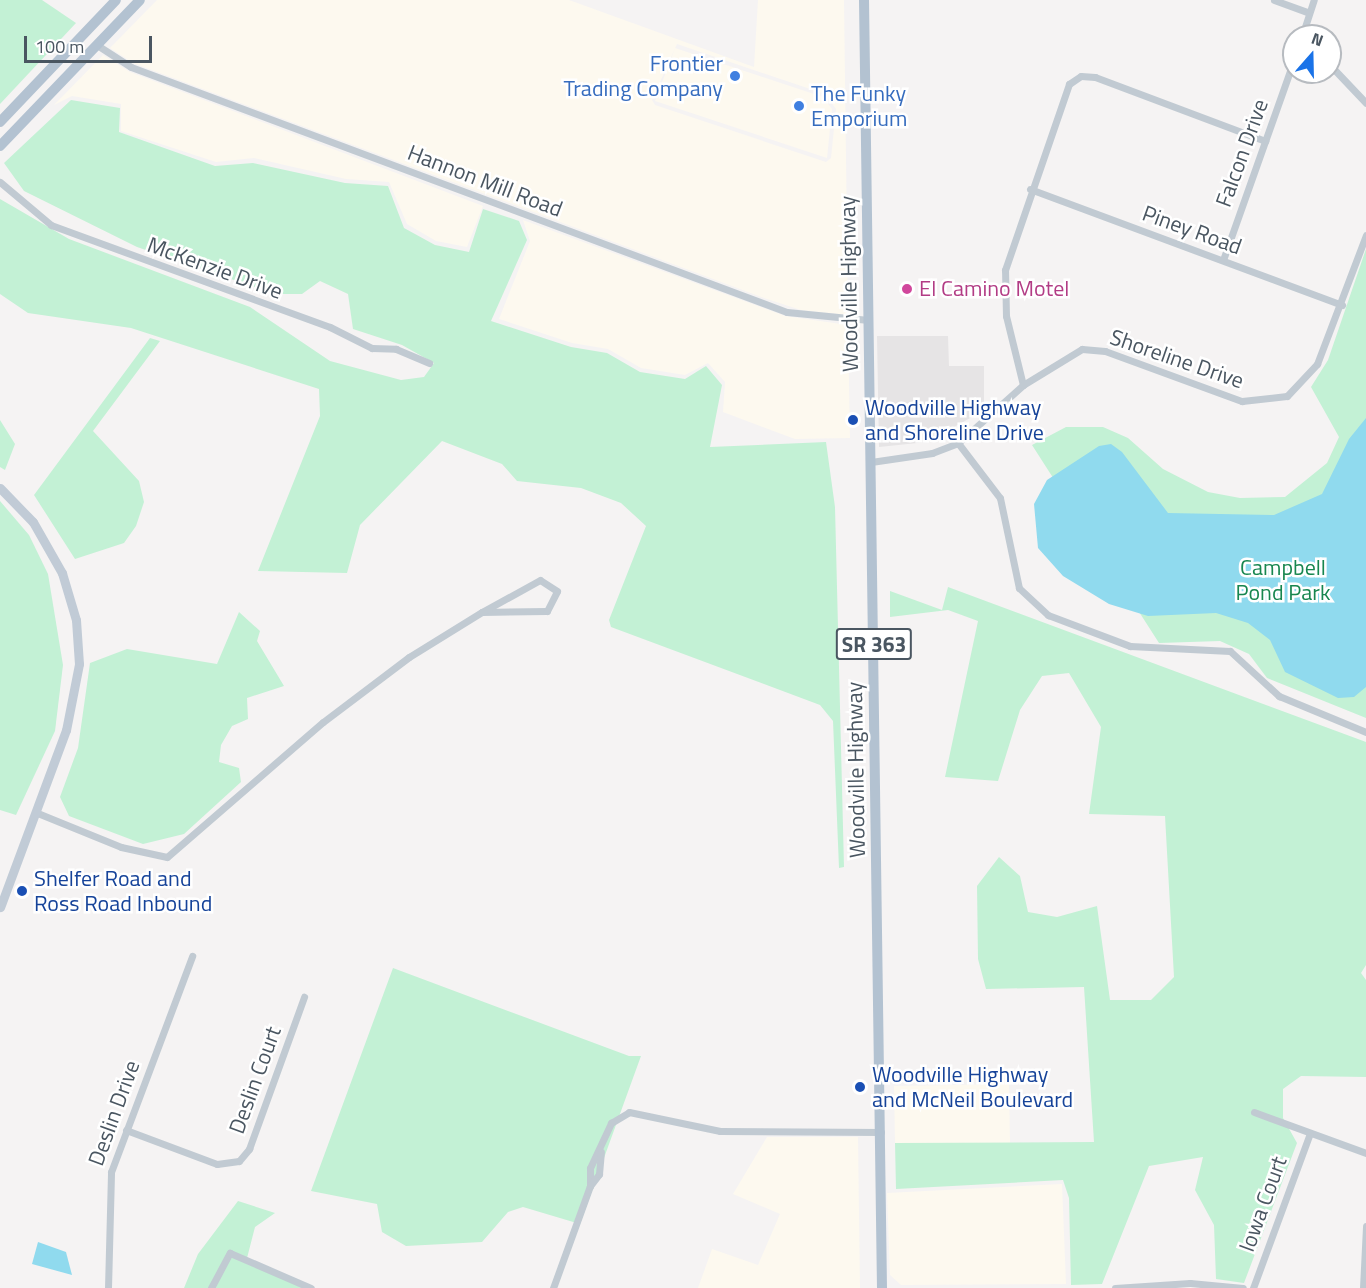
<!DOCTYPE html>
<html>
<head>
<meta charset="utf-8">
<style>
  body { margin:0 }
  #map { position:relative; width:1366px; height:1288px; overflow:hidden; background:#f5f3f3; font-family:"Titillium Web",sans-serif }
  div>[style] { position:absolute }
  .commercial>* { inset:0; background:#fdf9ef; transform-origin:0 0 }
  .education>* { inset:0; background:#e6e4e5 }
  .green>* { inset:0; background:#c3f1d5 }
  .water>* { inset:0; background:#90daee }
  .street>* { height:7px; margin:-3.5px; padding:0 3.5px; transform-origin:3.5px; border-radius:3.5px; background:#c1cad2 }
  .secondary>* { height:9px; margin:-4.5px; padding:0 4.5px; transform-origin:4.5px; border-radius:4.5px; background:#c1cbd6 }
  .primary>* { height:10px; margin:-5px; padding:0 5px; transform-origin:5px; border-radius:5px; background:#b3c2d1 }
  .dots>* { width:16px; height:16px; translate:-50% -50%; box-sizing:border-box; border:3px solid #fff; border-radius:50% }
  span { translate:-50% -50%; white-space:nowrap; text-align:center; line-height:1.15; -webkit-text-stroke:5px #fff; paint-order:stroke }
  .shield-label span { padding:2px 4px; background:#fff; border:2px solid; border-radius:4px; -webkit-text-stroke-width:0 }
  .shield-label { font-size:21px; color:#4a5661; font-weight:700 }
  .shop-label { font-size:22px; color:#366cbe }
  .right { translate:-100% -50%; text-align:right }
  .left { translate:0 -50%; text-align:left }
  .street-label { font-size:22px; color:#4a5661 }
  .hotel-label { font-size:22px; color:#b23c85 }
  .transit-label { font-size:22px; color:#164399 }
  .park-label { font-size:22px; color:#17864f }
  .north { position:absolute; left:1282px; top:24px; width:60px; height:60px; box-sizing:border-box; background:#fff; border:2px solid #b7bbc0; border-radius:50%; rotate:20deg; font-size:16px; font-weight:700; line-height:24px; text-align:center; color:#4a5661 }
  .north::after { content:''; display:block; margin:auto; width:21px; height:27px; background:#1a73e8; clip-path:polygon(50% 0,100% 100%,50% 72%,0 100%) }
  .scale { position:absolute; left:24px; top:36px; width:128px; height:27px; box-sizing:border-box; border:3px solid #4a5661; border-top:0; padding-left:8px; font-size:18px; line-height:21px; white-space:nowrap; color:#4a5661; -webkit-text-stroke:4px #fff; paint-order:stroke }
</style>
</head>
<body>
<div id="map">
  <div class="commercial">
    <i style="clip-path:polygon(evenodd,157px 0,569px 0,754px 67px,758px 0,844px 0,848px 315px,801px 310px,767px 299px,133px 63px,110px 48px,157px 0,677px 44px,825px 94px,836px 109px,831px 158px,826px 162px,655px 105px,652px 100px,677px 44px)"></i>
    <i style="clip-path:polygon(675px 48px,823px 97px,832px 109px,827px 158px,655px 101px)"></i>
    <i style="clip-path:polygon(103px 55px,130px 72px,483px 206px,467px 247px,436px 241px,407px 224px,389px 182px,346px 179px,254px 158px,216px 162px,121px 131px,121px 104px,72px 96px,54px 105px)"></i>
    <i style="clip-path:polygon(523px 220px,785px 316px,848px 325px,850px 438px,795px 439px,723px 412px,725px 382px,708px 363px,685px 375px,641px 368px,608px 349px,572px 343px,499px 319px,530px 241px)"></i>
    <i style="left:1009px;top:1084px;width:59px;height:115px;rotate:89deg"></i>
    <i style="clip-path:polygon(767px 1137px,858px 1137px,860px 1288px,698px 1288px,712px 1249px,758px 1265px,780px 1214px,733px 1194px)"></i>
    <i style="clip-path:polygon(1062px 1184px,1066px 1284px,901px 1285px,890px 1275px,887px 1193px)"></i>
  </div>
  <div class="education">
    <i style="clip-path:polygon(877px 336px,948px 336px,949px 366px,984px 366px,984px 416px,972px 417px,927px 442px,879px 447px)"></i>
  </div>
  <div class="green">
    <i style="clip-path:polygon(0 0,42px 0,76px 23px,0 104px)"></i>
    <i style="clip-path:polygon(71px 100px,120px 108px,119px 132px,215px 166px,253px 163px,345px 183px,388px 186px,404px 228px,435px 245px,469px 252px,483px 209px,519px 221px,527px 240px,491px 321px,571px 347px,607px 353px,640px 372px,685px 379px,706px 366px,722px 385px,710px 447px,826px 442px,835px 507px,844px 867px,839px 868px,833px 721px,820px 705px,611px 627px,609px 620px,646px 526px,621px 503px,581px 488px,517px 481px,502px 464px,442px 441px,360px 525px,347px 573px,258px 571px,320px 416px,319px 389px,131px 328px,28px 313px,0 294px,0 199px,69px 239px,250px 307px,330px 361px,401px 380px,424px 377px,434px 363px,402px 345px,353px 329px,348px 294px,320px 281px,302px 294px,275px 294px,137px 247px,24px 191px,4px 163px)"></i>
    <i style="clip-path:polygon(1366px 249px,1366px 718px,1267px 678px,1249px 654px,1220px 641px,1159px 643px,1032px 445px,1066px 427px,1103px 427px,1128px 438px,1163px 469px,1208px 492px,1240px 498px,1285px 497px,1327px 463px,1339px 437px,1311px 387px,1328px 360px)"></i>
    <i style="clip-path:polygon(150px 338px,160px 341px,93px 431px,139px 481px,144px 502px,136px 526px,124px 543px,75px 559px,34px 495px)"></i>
    <i style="clip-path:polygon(0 420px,15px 444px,5px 470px,0 467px)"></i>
    <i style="clip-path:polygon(0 501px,29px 535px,48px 574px,63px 665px,55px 731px,16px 815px,0 810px)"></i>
    <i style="clip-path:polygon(948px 587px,1366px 742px,1366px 965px,1361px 973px,1366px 980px,1366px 1077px,1301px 1076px,1283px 1089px,1283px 1118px,1297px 1143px,1244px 1283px,1216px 1279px,1214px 1225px,1195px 1190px,1203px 1157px,1149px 1166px,1102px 1284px,1071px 1285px,1069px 1198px,1063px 1180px,896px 1189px,895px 1143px,1094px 1142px,1084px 987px,986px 989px,978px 959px,977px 886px,999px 857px,1020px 876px,1028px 912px,1057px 917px,1097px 906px,1110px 1000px,1151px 1000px,1174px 977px,1165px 816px,1089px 814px,1101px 727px,1069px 673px,1042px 676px,1020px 710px,998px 781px,945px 777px,978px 621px,948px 610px,890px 617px,890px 591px,942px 610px)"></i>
    <i style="clip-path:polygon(239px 612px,260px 631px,257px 641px,284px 686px,247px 698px,248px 719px,232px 726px,221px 745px,219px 762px,239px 768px,241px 782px,184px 834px,143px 844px,69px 816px,60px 797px,78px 748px,90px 663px,127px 649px,217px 664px)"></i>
    <i style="clip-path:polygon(393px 968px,629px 1056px,641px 1056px,580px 1224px,523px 1207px,508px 1212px,482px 1242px,406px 1246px,382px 1232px,377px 1204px,311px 1191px)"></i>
    <i style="clip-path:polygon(238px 1201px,275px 1213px,255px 1227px,246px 1262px,307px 1288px,184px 1288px,198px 1254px)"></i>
  </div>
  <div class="water">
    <i style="clip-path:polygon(1366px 418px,1366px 687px,1354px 697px,1338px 698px,1285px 672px,1270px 640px,1248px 623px,1216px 613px,1148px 616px,1109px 604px,1063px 576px,1038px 548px,1034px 504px,1047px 480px,1099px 446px,1111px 444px,1122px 452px,1168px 513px,1274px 515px,1322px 494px,1349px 439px)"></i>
    <i style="clip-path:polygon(38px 1242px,66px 1252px,72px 1275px,32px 1264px)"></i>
  </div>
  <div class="street">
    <i style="left:1274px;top:0;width:37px;rotate:20deg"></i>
    <i style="left:1302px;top:36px;width:38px;rotate:-72deg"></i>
    <i style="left:97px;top:45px;width:40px;rotate:32.9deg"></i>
    <i style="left:131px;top:67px;width:700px;rotate:20.48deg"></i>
    <i style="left:787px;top:312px;width:82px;rotate:5.6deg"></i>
    <i style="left:1330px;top:65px;width:52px;rotate:46.5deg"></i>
    <i style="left:0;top:182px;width:67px;rotate:40.1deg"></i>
    <i style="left:51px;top:225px;width:297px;rotate:20.1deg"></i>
    <i style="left:330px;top:327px;width:47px;rotate:26.6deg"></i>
    <i style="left:372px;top:348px;width:24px;rotate:2deg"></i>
    <i style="left:396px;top:349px;width:36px;rotate:23deg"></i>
    <i style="left:1030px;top:189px;width:333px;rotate:20.4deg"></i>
    <i style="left:1223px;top:260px;width:213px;rotate:-70.5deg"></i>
    <i style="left:1023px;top:385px;width:71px;rotate:-103.8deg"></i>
    <i style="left:1006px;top:316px;width:46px;rotate:-91.2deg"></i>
    <i style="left:1005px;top:270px;width:197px;rotate:-71deg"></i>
    <i style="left:1069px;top:84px;width:14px;rotate:-34deg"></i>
    <i style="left:1081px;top:76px;width:14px;rotate:4deg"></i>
    <i style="left:1095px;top:77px;width:182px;rotate:20.6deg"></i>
    <i style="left:958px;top:443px;width:69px;rotate:52.6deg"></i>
    <i style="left:1000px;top:498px;width:92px;rotate:78.1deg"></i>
    <i style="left:1019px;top:588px;width:40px;rotate:43deg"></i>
    <i style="left:1048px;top:615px;width:88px;rotate:20.7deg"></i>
    <i style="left:1130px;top:646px;width:100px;rotate:2.9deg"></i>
    <i style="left:1230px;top:651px;width:67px;rotate:42.6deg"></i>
    <i style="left:1279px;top:696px;width:94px;rotate:22.5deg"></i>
    <i style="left:871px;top:462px;width:62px;rotate:-8.4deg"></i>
    <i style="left:932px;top:453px;width:28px;rotate:-21deg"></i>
    <i style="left:958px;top:443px;width:87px;rotate:-41.7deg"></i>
    <i style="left:1023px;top:385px;width:69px;rotate:-31.4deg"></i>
    <i style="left:1082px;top:349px;width:23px;rotate:5deg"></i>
    <i style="left:1105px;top:351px;width:146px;rotate:20.1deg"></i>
    <i style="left:1242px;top:401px;width:45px;rotate:-6.3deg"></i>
    <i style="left:1287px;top:396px;width:44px;rotate:-46.8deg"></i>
    <i style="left:1317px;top:364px;width:138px;rotate:-69.2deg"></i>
    <i style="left:35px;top:812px;width:93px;rotate:22.1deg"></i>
    <i style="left:121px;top:847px;width:47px;rotate:12.3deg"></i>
    <i style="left:167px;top:857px;width:206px;rotate:-40.9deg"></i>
    <i style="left:323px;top:722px;width:108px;rotate:-37.1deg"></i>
    <i style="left:409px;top:657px;width:86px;rotate:-31.7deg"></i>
    <i style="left:482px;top:612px;width:65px;rotate:-0.9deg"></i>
    <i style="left:547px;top:611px;width:22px;rotate:-63deg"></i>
    <i style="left:557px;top:591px;width:20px;rotate:-147deg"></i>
    <i style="left:540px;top:580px;width:66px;rotate:151.1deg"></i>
    <i style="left:1254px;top:1112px;width:119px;rotate:20.1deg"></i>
    <i style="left:126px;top:1130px;width:97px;rotate:20.5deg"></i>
    <i style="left:217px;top:1164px;width:22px;rotate:-8deg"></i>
    <i style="left:239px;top:1161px;width:16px;rotate:-50deg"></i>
    <i style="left:249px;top:1149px;width:162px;rotate:-70.1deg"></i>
    <i style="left:590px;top:1186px;width:18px;rotate:-90deg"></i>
    <i style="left:590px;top:1168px;width:50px;rotate:-65deg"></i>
    <i style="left:611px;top:1123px;width:21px;rotate:-31deg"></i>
    <i style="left:629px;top:1112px;width:93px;rotate:11.8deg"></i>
    <i style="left:720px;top:1131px;width:161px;rotate:0.4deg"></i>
    <i style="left:108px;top:1288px;width:116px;rotate:-88.5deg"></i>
    <i style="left:111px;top:1172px;width:231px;rotate:-69.4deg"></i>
    <i style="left:211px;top:1288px;width:40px;rotate:-62deg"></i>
    <i style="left:230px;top:1253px;width:88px;rotate:23.4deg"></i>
    <i style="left:553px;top:1288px;width:109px;rotate:-70.1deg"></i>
    <i style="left:590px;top:1186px;width:15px;rotate:-53deg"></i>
    <i style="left:599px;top:1174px;width:22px;rotate:-85deg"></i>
    <i style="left:1115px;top:1288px;width:75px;rotate:-3.8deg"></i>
    <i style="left:1190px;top:1283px;width:53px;rotate:5.4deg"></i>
    <i style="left:1253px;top:1288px;width:165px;rotate:-69.8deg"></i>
    <i style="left:1363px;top:1288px;width:62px;rotate:-87.2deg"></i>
  </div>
  <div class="secondary">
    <i style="left:0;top:488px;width:47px;rotate:45.9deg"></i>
    <i style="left:33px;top:522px;width:59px;rotate:60.4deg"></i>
    <i style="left:62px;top:573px;width:49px;rotate:73.4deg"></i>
    <i style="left:76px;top:620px;width:44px;rotate:86.1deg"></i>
    <i style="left:79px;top:664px;width:67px;rotate:101.1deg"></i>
    <i style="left:66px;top:730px;width:189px;rotate:110.4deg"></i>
  </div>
  <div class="primary">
    <i style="left:864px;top:0;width:1288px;rotate:89.2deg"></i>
    <i style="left:0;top:122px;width:168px;rotate:-46.4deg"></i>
    <i style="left:0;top:146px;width:202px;rotate:-46.2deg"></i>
  </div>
  <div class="dots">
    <i style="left:735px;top:76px;background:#3f7fe0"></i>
    <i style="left:799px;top:106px;background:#3f7fe0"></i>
    <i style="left:907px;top:289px;background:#d1479c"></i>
    <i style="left:853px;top:420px;background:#1a4fb4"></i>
    <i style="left:22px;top:891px;background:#1a4fb4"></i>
    <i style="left:860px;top:1087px;background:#1a4fb4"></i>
  </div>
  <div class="shield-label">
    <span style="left:874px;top:644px">SR 363</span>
  </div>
  <div class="shop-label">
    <span class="right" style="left:723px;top:76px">Frontier<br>Trading Company</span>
    <span class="left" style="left:811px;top:106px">The Funky<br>Emporium</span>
  </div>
  <div class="street-label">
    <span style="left:1242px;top:153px;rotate:-70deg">Falcon Drive</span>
    <span style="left:485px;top:181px;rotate:21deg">Hannon Mill Road</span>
    <span style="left:1192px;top:230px;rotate:20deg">Piney Road</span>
    <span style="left:215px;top:268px;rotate:20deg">McKenzie Drive</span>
    <span style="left:849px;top:284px;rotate:-91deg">Woodville Highway</span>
    <span style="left:1177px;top:359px;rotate:19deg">Shoreline Drive</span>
    <span style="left:856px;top:770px;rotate:-91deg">Woodville Highway</span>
    <span style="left:255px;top:1080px;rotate:-70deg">Deslin Court</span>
    <span style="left:114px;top:1113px;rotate:-70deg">Deslin Drive</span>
    <span style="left:1263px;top:1204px;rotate:-70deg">Iowa Court</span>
  </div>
  <div class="hotel-label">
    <span class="left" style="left:919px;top:289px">El Camino Motel</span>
  </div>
  <div class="transit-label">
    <span class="left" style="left:865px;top:420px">Woodville Highway<br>and Shoreline Drive</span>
    <span class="left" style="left:34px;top:891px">Shelfer Road and<br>Ross Road Inbound</span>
    <span class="left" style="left:872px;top:1087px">Woodville Highway<br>and McNeil Boulevard</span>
  </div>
  <div class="park-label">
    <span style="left:1283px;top:580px">Campbell<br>Pond Park</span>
  </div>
  <div class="north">N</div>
  <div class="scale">100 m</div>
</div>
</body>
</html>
